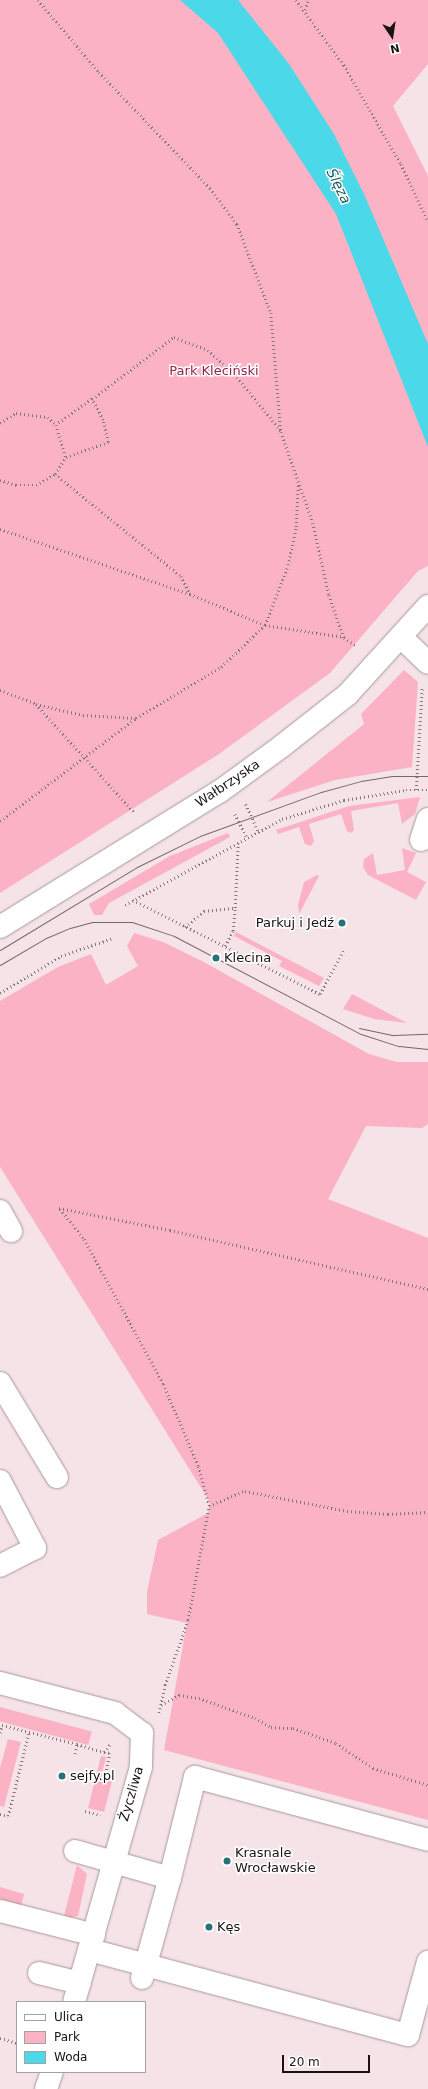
<!DOCTYPE html>
<html>
<head>
<meta charset="utf-8">
<style>
  body { margin:0 }
  #map { position:relative; width:428px; height:2089px; overflow:hidden; background:#f5e3e7; font-family:"DejaVu Sans",sans-serif }
  div>[style] { position:absolute }
  .green>* { inset:0; background:#fbb2c4; transform-origin:0 0 }
  .water>* { inset:0; background:#4bd9e9 }
  .path>* { height:2.5px; margin-top:-1.25px; transform-origin:0; background:repeating-linear-gradient(90deg,#84787b 0 1px,transparent 0 4px) }
  .roads { filter:drop-shadow(0 0 1px #a8989b) drop-shadow(0 0 1px #a8989b) }
  .minor>* { height:22px; margin:-11px; padding:0 11px; transform-origin:11px; border-radius:11px; background:#fff }
  .tram>* { height:1px; margin:-0.5px; padding:0 0.5px; transform-origin:0.5px; border-radius:0.5px; background:#73686b }
  .dots>* { width:11px; height:11px; translate:-50% -50%; box-sizing:border-box; border:2px solid #fff; border-radius:50% }
  span { translate:-50% -50%; white-space:nowrap; text-align:center; line-height:1.15; -webkit-text-stroke:3px #fff; paint-order:stroke }
  .park-label { font-size:13px; color:#93234d }
  .street-label { font-size:13px; color:#191314 }
  .poi-label { font-size:13px; color:#191314 }
  .right { translate:-100% -50%; text-align:right }
  .left { translate:0 -50%; text-align:left }
  .water-label { font-size:14px; color:#19555b; font-style:italic }
  .legend { position:absolute; left:16px; top:2001px; width:130px; height:72px; box-sizing:border-box; background:#fff; border:1px solid #a3a1a1; margin:0; padding:5px 7px; list-style:none; font-size:12px; color:#191314 }
  .legend li { display:flex; align-items:center; gap:8px; height:20px }
  .legend b { width:20px; border:1px solid #a3a1a1 }
  .north { position:absolute; left:372px; top:16px; width:40px; height:40px; -webkit-text-stroke:3px #fff; paint-order:stroke; rotate:167deg; font-size:11px; font-weight:700; line-height:16px; text-align:center; color:#191314 }
  .north::after { content:''; display:block; margin:auto; width:14px; height:18px; background:#191314; clip-path:polygon(50% 0,100% 100%,50% 72%,0 100%) }
  .scale { position:absolute; left:282px; top:2055px; width:88px; height:18px; box-sizing:border-box; border:2px solid #191314; border-top:0; padding-left:5px; font-size:12px; line-height:14px; white-space:nowrap; color:#191314; -webkit-text-stroke:3px #fff; paint-order:stroke }
</style>
</head>
<body>
<div id="map">
  <div class="green">
    <i style="clip-path:polygon(0 0,428px 0,428px 64px,393px 106px,428px 176px,428px 566px,418px 571px,330px 673px,219px 754px,0 893px)"></i>
    <i style="clip-path:polygon(404px 670px,418px 682px,412px 767px,335px 780px,267px 802px,364px 724px,361px 714px)"></i>
    <i style="clip-path:polygon(420px 797px,415px 814px,402px 824px,398px 803px,351px 811px,354px 830px,351px 833px,347px 831px,341px 814px,309px 824px,314px 841px,311px 846px,305px 844px,299px 827px,278px 834px,276px 830px,349px 806px)"></i>
    <i style="clip-path:polygon(228px 833px,230px 837px,109px 903px,102px 915px,94px 915px,89px 904px,170px 856px)"></i>
    <i style="clip-path:polygon(402px 848px,416px 853px,407px 872px,426px 882px,416px 900px,368px 875px,363px 867px,364px 859px,373px 853px,377px 875px,405px 870px)"></i>
    <i style="clip-path:polygon(317px 875px,319px 876px,299px 914px,298px 905px,304px 882px)"></i>
    <i style="clip-path:polygon(236px 932px,324px 978px,319px 986px,279px 966px,282px 961px,234px 936px)"></i>
    <i style="clip-path:polygon(134px 933px,163px 942px,202px 961px,369px 1054px,397px 1062px,428px 1062px,428px 1124px,422px 1128px,366px 1126px,328px 1199px,428px 1238px,428px 1820px,164px 1750px,187px 1623px,147px 1614px,147px 1592px,158px 1540px,208px 1513px,210px 1502px,0 1167px,0 1001px,58px 967px,91px 954px,106px 985px,138px 966px,127px 946px)"></i>
    <i style="clip-path:polygon(352px 994px,407px 1023px,374px 1019px,343px 1009px)"></i>
    <i style="left:0;top:1707px;width:95px;height:14px;rotate:15deg"></i>
    <i style="clip-path:polygon(8px 1739px,21px 1742px,4px 1807px,0 1806px,0 1768px)"></i>
    <i style="clip-path:polygon(101px 1756px,106px 1757px,101px 1778px,112px 1781px,104px 1812px,88px 1808px)"></i>
    <i style="clip-path:polygon(77px 1865px,87px 1874px,78px 1916px,68px 1918px,64px 1916px)"></i>
    <i style="clip-path:polygon(0 1887px,24px 1894px,21px 1906px,0 1901px)"></i>
  </div>
  <div class="water">
    <i style="clip-path:polygon(180px 0,238px 0,289px 64px,334px 134px,364px 194px,428px 344px,428px 447px,336px 214px,218px 33px)"></i>
  </div>
  <div class="path">
    <i style="left:38px;top:0;width:94px;rotate:49.7deg"></i>
    <i style="left:99px;top:72px;width:161px;rotate:46.3deg"></i>
    <i style="left:210px;top:188px;width:45px;rotate:53.1deg"></i>
    <i style="left:237px;top:224px;width:95px;rotate:69.1deg"></i>
    <i style="left:271px;top:313px;width:119px;rotate:85.2deg"></i>
    <i style="left:281px;top:432px;width:96px;rotate:70.6deg"></i>
    <i style="left:313px;top:523px;width:74px;rotate:77.5deg"></i>
    <i style="left:329px;top:595px;width:46px;rotate:70.8deg"></i>
    <i style="left:344px;top:638px;width:15px;rotate:32deg"></i>
    <i style="left:296px;top:0;width:81px;rotate:53.6deg"></i>
    <i style="left:344px;top:65px;width:114px;rotate:60.1deg"></i>
    <i style="left:401px;top:164px;width:63px;rotate:64.7deg"></i>
    <i style="left:305px;top:10px;width:10px;rotate:-73deg"></i>
    <i style="left:92px;top:399px;width:103px;rotate:-37.1deg"></i>
    <i style="left:174px;top:337px;width:36px;rotate:21deg"></i>
    <i style="left:208px;top:350px;width:40px;rotate:43deg"></i>
    <i style="left:237px;top:377px;width:70px;rotate:50.8deg"></i>
    <i style="left:0;top:423px;width:19px;rotate:-32deg"></i>
    <i style="left:16px;top:413px;width:32px;rotate:7deg"></i>
    <i style="left:48px;top:417px;width:11px;rotate:45deg"></i>
    <i style="left:56px;top:425px;width:34px;rotate:73deg"></i>
    <i style="left:66px;top:457px;width:45px;rotate:-19.7deg"></i>
    <i style="left:108px;top:442px;width:23px;rotate:-103deg"></i>
    <i style="left:103px;top:420px;width:24px;rotate:-118deg"></i>
    <i style="left:92px;top:399px;width:44px;rotate:144.2deg"></i>
    <i style="left:55px;top:474px;width:162px;rotate:39deg"></i>
    <i style="left:181px;top:576px;width:20px;rotate:63deg"></i>
    <i style="left:0;top:480px;width:17px;rotate:17deg"></i>
    <i style="left:16px;top:485px;width:20px"></i>
    <i style="left:36px;top:485px;width:22px;rotate:-30deg"></i>
    <i style="left:55px;top:474px;width:20px;rotate:-57deg"></i>
    <i style="left:0;top:529px;width:201px;rotate:18.9deg"></i>
    <i style="left:190px;top:594px;width:81px;rotate:22.5deg"></i>
    <i style="left:265px;top:625px;width:64px;rotate:-69deg"></i>
    <i style="left:288px;top:565px;width:39px;rotate:-78deg"></i>
    <i style="left:296px;top:527px;width:43px;rotate:-87.3deg"></i>
    <i style="left:0;top:690px;width:39px;rotate:21deg"></i>
    <i style="left:36px;top:704px;width:147px;rotate:47.8deg"></i>
    <i style="left:36px;top:704px;width:48px;rotate:13.2deg"></i>
    <i style="left:83px;top:715px;width:53px;rotate:3.2deg"></i>
    <i style="left:416px;top:790px;width:102px;rotate:-86.6deg"></i>
    <i style="left:246px;top:804px;width:32px;rotate:66deg"></i>
    <i style="left:235px;top:814px;width:27px;rotate:63deg"></i>
    <i style="left:0;top:821px;width:171px;rotate:-37.1deg"></i>
    <i style="left:136px;top:718px;width:99px;rotate:-31deg"></i>
    <i style="left:221px;top:667px;width:61px;rotate:-43.7deg"></i>
    <i style="left:265px;top:625px;width:80px;rotate:8.6deg"></i>
    <i style="left:133px;top:900px;width:209px;rotate:26.7deg"></i>
    <i style="left:320px;top:994px;width:49px;rotate:-61.9deg"></i>
    <i style="left:125px;top:905px;width:179px;rotate:-28.7deg"></i>
    <i style="left:282px;top:819px;width:65px;rotate:-17deg"></i>
    <i style="left:344px;top:800px;width:63px;rotate:-9.2deg"></i>
    <i style="left:406px;top:790px;width:22px"></i>
    <i style="left:185px;top:927px;width:25px;rotate:-40deg"></i>
    <i style="left:204px;top:911px;width:31px;rotate:-6deg"></i>
    <i style="left:235px;top:908px;width:65px;rotate:-87.4deg"></i>
    <i style="left:225px;top:946px;width:17px;rotate:-62deg"></i>
    <i style="left:233px;top:931px;width:23px;rotate:-85deg"></i>
    <i style="left:0;top:993px;width:71px;rotate:-31.2deg"></i>
    <i style="left:61px;top:956px;width:55px;rotate:-19.1deg"></i>
    <i style="left:209px;top:1506px;width:41px;rotate:-105.4deg"></i>
    <i style="left:198px;top:1466px;width:89px;rotate:-113.1deg"></i>
    <i style="left:163px;top:1384px;width:166px;rotate:-118.7deg"></i>
    <i style="left:83px;top:1238px;width:38px;rotate:-129deg"></i>
    <i style="left:59px;top:1208px;width:113px;rotate:11.2deg"></i>
    <i style="left:170px;top:1230px;width:265px;rotate:12.9deg"></i>
    <i style="left:161px;top:1705px;width:21px;rotate:-29deg"></i>
    <i style="left:179px;top:1695px;width:20px;rotate:9deg"></i>
    <i style="left:199px;top:1698px;width:59px;rotate:19.7deg"></i>
    <i style="left:255px;top:1718px;width:18px;rotate:29deg"></i>
    <i style="left:271px;top:1727px;width:22px;rotate:3deg"></i>
    <i style="left:293px;top:1728px;width:46px;rotate:19.2deg"></i>
    <i style="left:336px;top:1743px;width:45px;rotate:34deg"></i>
    <i style="left:373px;top:1768px;width:58px;rotate:17.2deg"></i>
    <i style="left:159px;top:1713px;width:29px;rotate:-78deg"></i>
    <i style="left:165px;top:1685px;width:69px;rotate:-70.5deg"></i>
    <i style="left:188px;top:1620px;width:116px;rotate:-79.6deg"></i>
    <i style="left:209px;top:1506px;width:39px;rotate:-23deg"></i>
    <i style="left:245px;top:1491px;width:104px;rotate:11.1deg"></i>
    <i style="left:347px;top:1511px;width:41px;rotate:4.2deg"></i>
    <i style="left:388px;top:1514px;width:40px;rotate:-2.9deg"></i>
    <i style="left:0;top:1733px;width:8px;rotate:-76deg"></i>
    <i style="left:2px;top:1725px;width:77px;rotate:14.2deg"></i>
    <i style="left:104px;top:1752px;width:6px;rotate:9deg"></i>
    <i style="left:110px;top:1753px;width:21px;rotate:101deg"></i>
    <i style="left:106px;top:1774px;width:6px;rotate:9deg"></i>
    <i style="left:75px;top:1754px;width:10px;rotate:-79deg"></i>
    <i style="left:77px;top:1744px;width:28px;rotate:17deg"></i>
    <i style="left:104px;top:1752px;width:11px;rotate:-52deg"></i>
    <i style="left:85px;top:1811px;width:16px;rotate:15deg"></i>
    <i style="left:0;top:1814px;width:8px;rotate:14deg"></i>
    <i style="left:8px;top:1816px;width:87px;rotate:-76deg"></i>
    <i style="left:0;top:2038px;width:18px;rotate:16deg"></i>
  </div>
  <div class="roads">
    <div class="minor">
      <i style="left:401px;top:637px;width:37px;rotate:44deg"></i>
      <i style="left:421px;top:840px;width:22px;rotate:-72deg"></i>
      <i style="left:0;top:927px;width:257px;rotate:-31.7deg"></i>
      <i style="left:219px;top:792px;width:78px;rotate:-36.1deg"></i>
      <i style="left:282px;top:746px;width:84px;rotate:-38.2deg"></i>
      <i style="left:348px;top:694px;width:119px;rotate:-47.7deg"></i>
      <i style="left:0;top:1211px;width:23px;rotate:61deg"></i>
      <i style="left:0;top:1383px;width:110px;rotate:58.8deg"></i>
      <i style="left:0;top:1481px;width:76px;rotate:62.4deg"></i>
      <i style="left:35px;top:1548px;width:39px;rotate:153deg"></i>
      <i style="left:0;top:1683px;width:119px;rotate:14.6deg"></i>
      <i style="left:115px;top:1713px;width:34px;rotate:37deg"></i>
      <i style="left:142px;top:1733px;width:34px;rotate:92deg"></i>
      <i style="left:141px;top:1767px;width:244px;rotate:105.9deg"></i>
      <i style="left:75px;top:1851px;width:99px;rotate:15.9deg"></i>
      <i style="left:170px;top:1878px;width:104px;rotate:-76.1deg"></i>
      <i style="left:195px;top:1777px;width:241px;rotate:15.1deg"></i>
      <i style="left:0;top:1911px;width:97px;rotate:14.3deg"></i>
      <i style="left:90px;top:1950px;width:329px;rotate:15deg"></i>
      <i style="left:408px;top:2035px;width:76px;rotate:-74.7deg"></i>
      <i style="left:39px;top:1973px;width:42px;rotate:13.7deg"></i>
      <i style="left:142px;top:1978px;width:104px;rotate:-74.4deg"></i>
      <i style="left:46px;top:2089px;width:18px;rotate:-71deg"></i>
    </div>
  </div>
  <div class="tram">
    <i style="left:0;top:950px;width:160px;rotate:-31.2deg"></i>
    <i style="left:137px;top:867px;width:70px;rotate:-26.2deg"></i>
    <i style="left:200px;top:836px;width:129px;rotate:-20deg"></i>
    <i style="left:321px;top:792px;width:41px;rotate:-15.4deg"></i>
    <i style="left:361px;top:781px;width:30px;rotate:-9deg"></i>
    <i style="left:391px;top:776px;width:37px"></i>
    <i style="left:0;top:965px;width:53px;rotate:-30.4deg"></i>
    <i style="left:46px;top:938px;width:26px;rotate:-23deg"></i>
    <i style="left:70px;top:928px;width:24px;rotate:-15deg"></i>
    <i style="left:93px;top:922px;width:39px"></i>
    <i style="left:132px;top:922px;width:44px;rotate:18.4deg"></i>
    <i style="left:174px;top:936px;width:211px;rotate:27.7deg"></i>
    <i style="left:361px;top:1034px;width:40px;rotate:18deg"></i>
    <i style="left:399px;top:1046px;width:29px;rotate:6deg"></i>
    <i style="left:359px;top:1028px;width:35px;rotate:12deg"></i>
    <i style="left:393px;top:1035px;width:35px;rotate:-2deg"></i>
  </div>
  <div class="dots">
    <i style="left:342px;top:923px;background:#277179"></i>
    <i style="left:216px;top:958px;background:#277179"></i>
    <i style="left:62px;top:1776px;background:#277179"></i>
    <i style="left:227px;top:1861px;background:#277179"></i>
    <i style="left:209px;top:1927px;background:#277179"></i>
  </div>
  <div class="park-label">
    <span style="left:214px;top:371px">Park Kleciński</span>
  </div>
  <div class="street-label">
    <span style="left:228px;top:784px;rotate:-34deg">Wałbrzyska</span>
    <span style="left:132px;top:1794px;rotate:-74deg">Życzliwa</span>
  </div>
  <div class="poi-label">
    <span class="right" style="left:334px;top:923px">Parkuj i Jedź</span>
    <span class="left" style="left:224px;top:958px">Klecina</span>
    <span class="left" style="left:70px;top:1776px">sejfy.pl</span>
    <span class="left" style="left:235px;top:1861px">Krasnale<br>Wrocławskie</span>
    <span class="left" style="left:217px;top:1927px">Kęs</span>
  </div>
  <div class="water-label">
    <span style="left:339px;top:186px;rotate:64deg">Ślęza</span>
  </div>
  <ul class="legend">
  <li><b style="height:5px;background:#fff"></b>Ulica</li>
  <li><b style="height:11px;background:#fbb2c4"></b>Park</li>
  <li><b style="height:11px;background:#4bd9e9"></b>Woda</li>
  </ul>
  <div class="north">N</div>
  <div class="scale">20 m</div>
</div>
</body>
</html>
